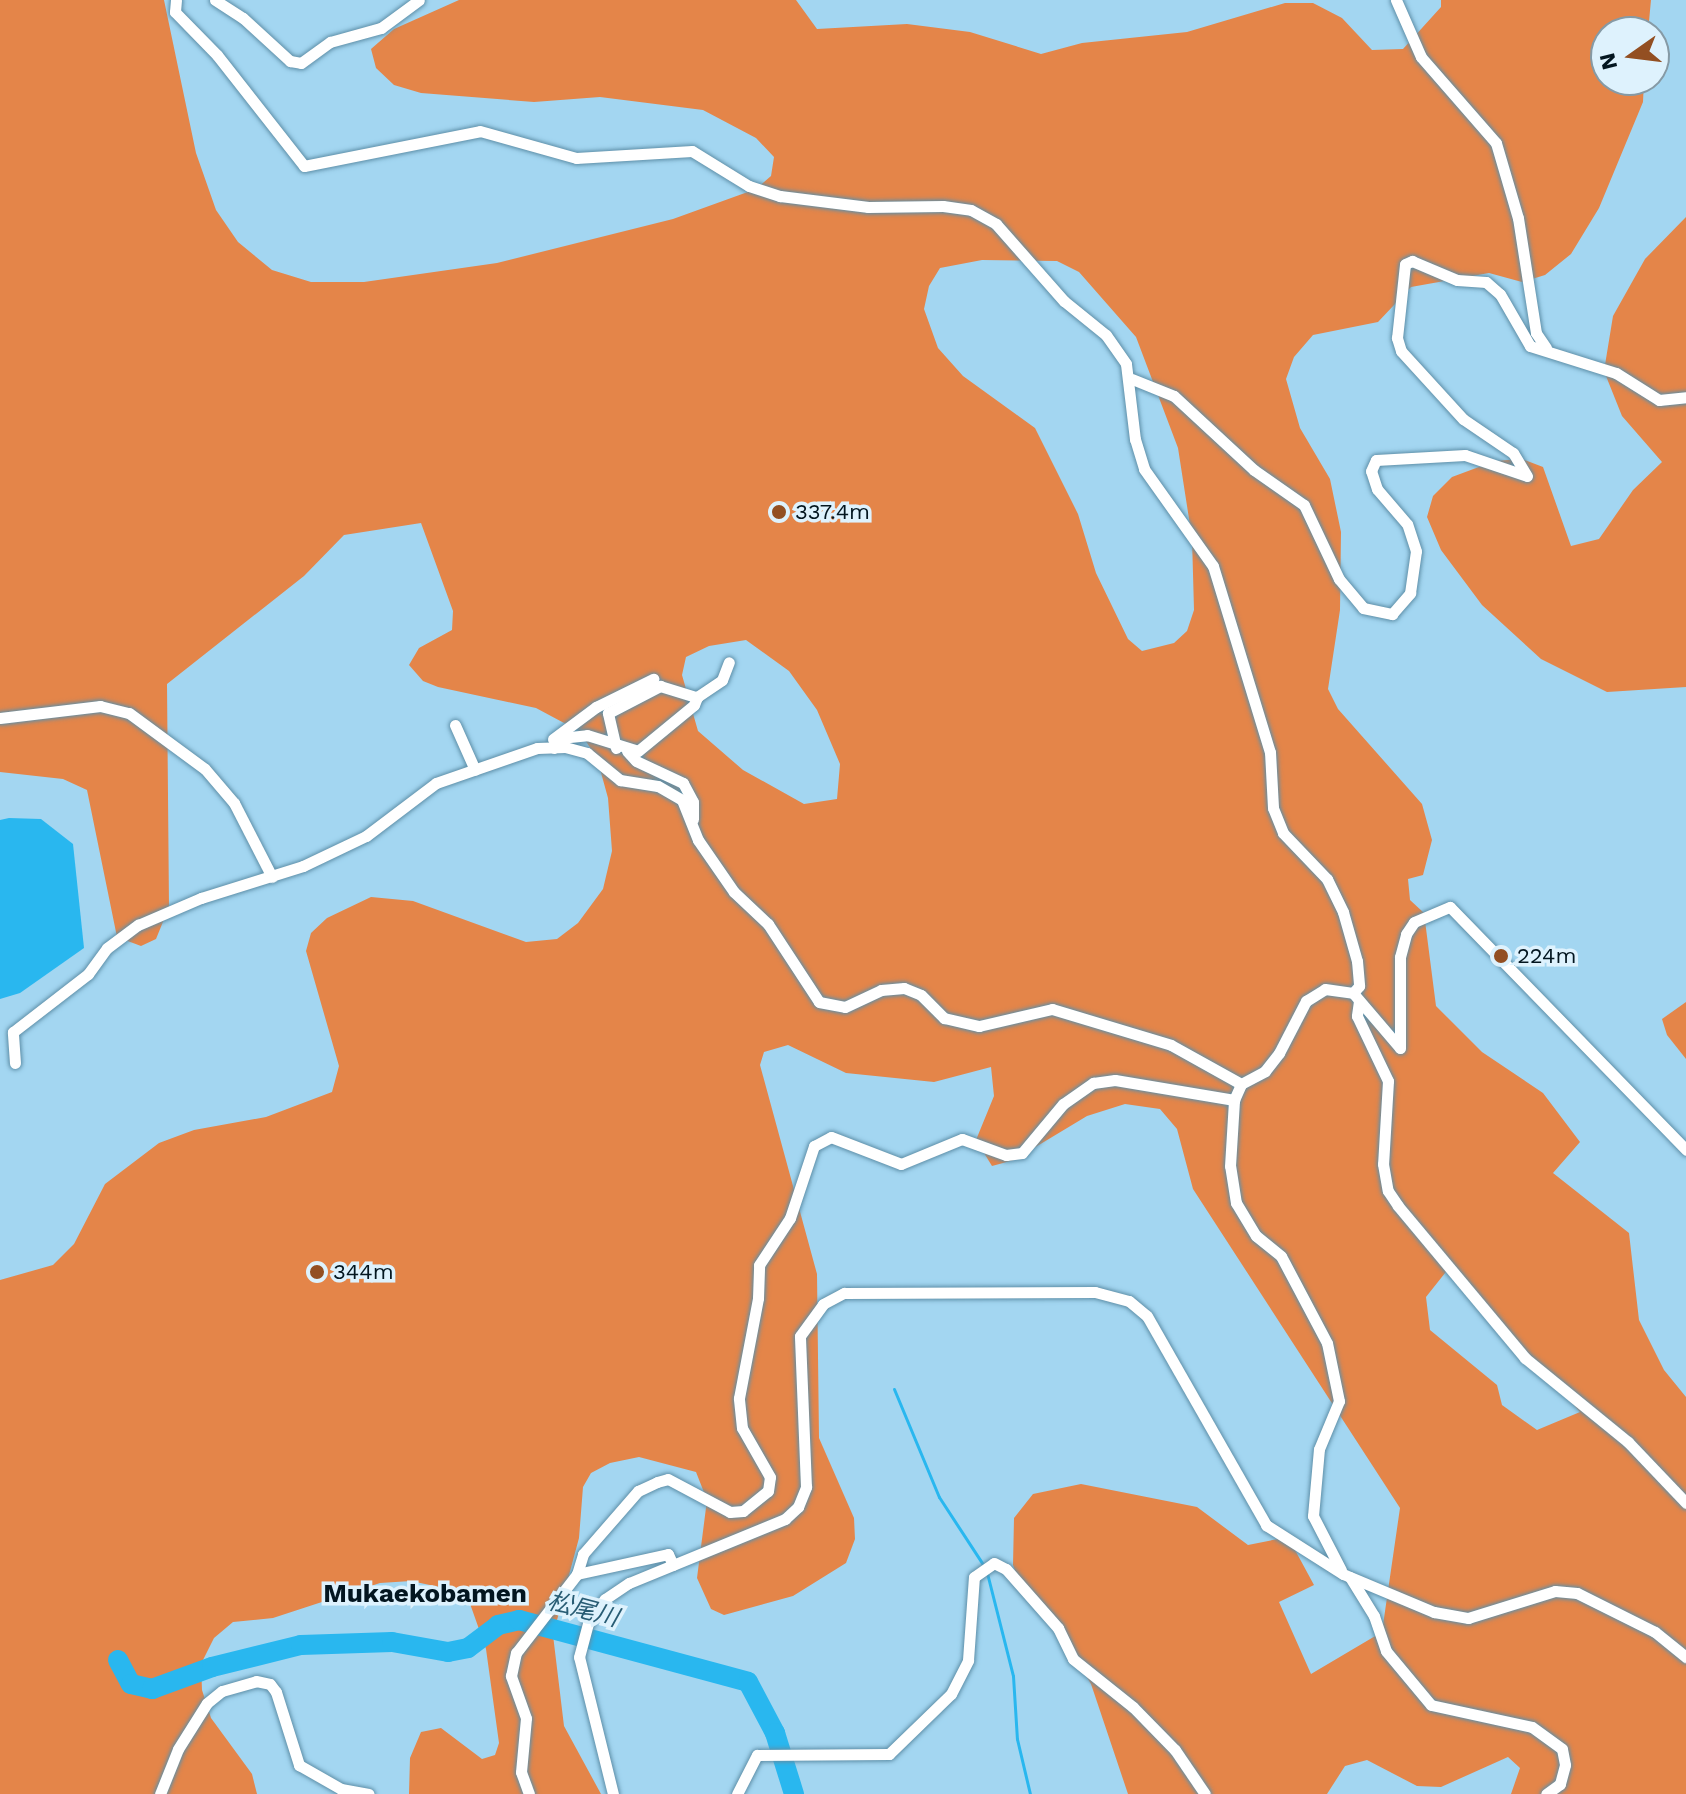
<!DOCTYPE html>
<html>
<head>
<meta charset="utf-8">
<style>
  body { margin:0 }
  #map { position:relative; width:1686px; height:1794px; overflow:hidden; background:#a3d6f1; font-family:"Work Sans","Noto Sans JP",sans-serif }
  div>[style] { position:absolute }
  .forest>* { inset:0; background:#e48549 }
  .water>* { inset:0; background:#29b7ef }
  .stream>* { height:3px; margin:-1.5px; padding:0 1.5px; transform-origin:1.5px; border-radius:1.5px; background:#29b7ef }
  .river>* { height:20px; margin:-10px; padding:0 10px; transform-origin:10px; border-radius:10px; background:#29b7ef }
  .roads { filter:drop-shadow(0 0 2px #5e8fa8) drop-shadow(0 0 2px #5e8fa8) }
  .minor>* { height:11px; margin:-5.5px; padding:0 5.5px; transform-origin:5.5px; border-radius:5.5px; background:#fff }
  .dots>* { width:22px; height:22px; translate:-50% -50%; box-sizing:border-box; border:4px solid #def2fd; border-radius:50% }
  span { translate:-50% -50%; white-space:nowrap; text-align:center; line-height:1.15; -webkit-text-stroke:7px #def2fd; paint-order:stroke }
  .poi-label { font-size:22px; color:#031620 }
  .left { translate:0 -50%; text-align:left }
  .water-label { font-size:24px; color:#285c74; font-style:italic }
  .quarter-label { font-size:26px; color:#031620; font-weight:700 }
  .north { position:absolute; left:1590px; top:16px; width:80px; height:80px; box-sizing:border-box; background:#def2fd; border:2px solid #869aa5; border-radius:50%; rotate:256deg; font-size:22px; font-weight:700; line-height:32px; text-align:center; color:#031620 }
  .north::after { content:''; display:block; margin:auto; width:28px; height:36px; background:#934f22; clip-path:polygon(50% 0,100% 100%,50% 72%,0 100%) }
</style>
</head>
<body>
<div id="map">
  <div class="forest">
    <i style="clip-path:polygon(evenodd,0 0,164px 0,196px 153px,216px 210px,238px 242px,272px 270px,311px 282px,364px 282px,497px 263px,673px 219px,756px 189px,771px 176px,774px 157px,756px 138px,703px 110px,600px 97px,534px 102px,421px 93px,394px 85px,376px 68px,371px 49px,394px 29px,459px 0,796px 0,817px 29px,907px 24px,970px 32px,1041px 54px,1082px 43px,1187px 32px,1285px 3px,1313px 3px,1342px 18px,1372px 50px,1403px 49px,1441px 7px,1441px 0,1651px 0,1648px 32px,1606px 32px,1606px 80px,1644px 80px,1643px 102px,1599px 208px,1571px 254px,1545px 275px,1522px 282px,1489px 273px,1411px 287px,1378px 322px,1313px 335px,1294px 357px,1286px 379px,1300px 428px,1330px 479px,1341px 532px,1340px 610px,1328px 689px,1338px 709px,1422px 804px,1432px 840px,1423px 875px,1408px 879px,1410px 900px,1424px 913px,1436px 1006px,1482px 1052px,1543px 1093px,1580px 1142px,1553px 1173px,1629px 1233px,1639px 1320px,1664px 1370px,1686px 1397px,1686px 1794px,1511px 1794px,1520px 1768px,1508px 1757px,1441px 1787px,1417px 1786px,1367px 1760px,1345px 1766px,1327px 1794px,1128px 1794px,1091px 1684px,1057px 1630px,1021px 1587px,1013px 1565px,1014px 1518px,1033px 1494px,1081px 1484px,1197px 1507px,1248px 1545px,1288px 1537px,1314px 1585px,1279px 1602px,1311px 1674px,1382px 1632px,1400px 1508px,1193px 1189px,1177px 1129px,1160px 1109px,1125px 1104px,1087px 1116px,1014px 1160px,992px 1166px,976px 1140px,994px 1096px,991px 1067px,934px 1082px,846px 1073px,788px 1045px,764px 1052px,760px 1065px,817px 1274px,819px 1438px,854px 1518px,855px 1539px,846px 1563px,793px 1596px,724px 1615px,711px 1609px,697px 1578px,707px 1500px,696px 1472px,639px 1457px,610px 1463px,591px 1473px,583px 1487px,579px 1538px,553px 1635px,564px 1726px,601px 1794px,409px 1794px,410px 1758px,421px 1732px,441px 1728px,482px 1759px,495px 1755px,499px 1743px,486px 1649px,468px 1598px,458px 1591px,411px 1581px,380px 1583px,273px 1618px,233px 1622px,214px 1638px,201px 1664px,202px 1690px,211px 1718px,252px 1774px,257px 1794px,0 1794px,0 1280px,53px 1265px,74px 1244px,105px 1184px,159px 1143px,194px 1130px,266px 1117px,332px 1092px,339px 1066px,306px 951px,311px 933px,327px 918px,371px 897px,413px 901px,526px 942px,557px 939px,578px 923px,603px 889px,612px 851px,608px 798px,597px 758px,579px 731px,536px 708px,438px 687px,423px 681px,409px 665px,419px 648px,452px 630px,453px 611px,421px 523px,344px 535px,304px 576px,167px 684px,169px 907px,156px 939px,141px 946px,117px 937px,87px 790px,63px 779px,0 772px,0 0,982px 260px,1057px 261px,1079px 272px,1136px 337px,1178px 448px,1192px 538px,1194px 610px,1187px 631px,1174px 643px,1142px 651px,1128px 639px,1096px 573px,1078px 514px,1035px 428px,963px 376px,938px 348px,924px 309px,929px 286px,940px 268px,982px 260px,0 0,746px 640px,789px 671px,817px 710px,840px 764px,837px 799px,804px 804px,743px 770px,698px 731px,682px 675px,686px 657px,709px 646px,746px 640px,0 0,1449px 1268px,1450px 1269px,1580px 1412px,1537px 1430px,1502px 1405px,1497px 1385px,1430px 1330px,1426px 1297px,1449px 1268px)"></i>
    <i style="clip-path:polygon(1686px 217px,1686px 687px,1607px 692px,1541px 659px,1482px 605px,1441px 550px,1427px 517px,1433px 496px,1452px 477px,1495px 461px,1522px 459px,1543px 467px,1571px 546px,1599px 539px,1633px 490px,1662px 462px,1622px 416px,1604px 371px,1613px 316px,1645px 259px)"></i>
    <i style="clip-path:polygon(1686px 1002px,1686px 1059px,1667px 1035px,1662px 1019px)"></i>
  </div>
  <div class="water">
    <i style="clip-path:polygon(9px 818px,41px 819px,73px 844px,84px 948px,20px 993px,0 999px,0 820px)"></i>
  </div>
  <div class="stream">
    <i style="left:894px;top:1389px;width:117px;rotate:67.4deg"></i>
    <i style="left:939px;top:1497px;width:82px;rotate:56.9deg"></i>
    <i style="left:987px;top:1573px;width:106px;rotate:75.8deg"></i>
    <i style="left:1013px;top:1676px;width:63px;rotate:86.4deg"></i>
    <i style="left:1017px;top:1739px;width:57px;rotate:76.7deg"></i>
  </div>
  <div class="river">
    <i style="left:118px;top:1660px;width:27px;rotate:62deg"></i>
    <i style="left:131px;top:1684px;width:22px;rotate:13deg"></i>
    <i style="left:152px;top:1689px;width:64px;rotate:-20.1deg"></i>
    <i style="left:212px;top:1667px;width:92px;rotate:-13.9deg"></i>
    <i style="left:301px;top:1645px;width:91px;rotate:-1.9deg"></i>
    <i style="left:392px;top:1642px;width:57px;rotate:10.1deg"></i>
    <i style="left:448px;top:1652px;width:20px;rotate:-11deg"></i>
    <i style="left:468px;top:1648px;width:38px;rotate:-37deg"></i>
    <i style="left:498px;top:1625px;width:22px;rotate:-13deg"></i>
    <i style="left:519px;top:1620px;width:237px;rotate:15.1deg"></i>
    <i style="left:748px;top:1682px;width:58px;rotate:62.1deg"></i>
    <i style="left:775px;top:1733px;width:64px;rotate:72.7deg"></i>
  </div>
  <div class="roads">
    <div class="minor">
      <i style="left:176px;top:0;width:12px;rotate:95deg"></i>
      <i style="left:175px;top:12px;width:60px;rotate:45.7deg"></i>
      <i style="left:217px;top:55px;width:141px;rotate:51.9deg"></i>
      <i style="left:304px;top:166px;width:179px;rotate:-11.2deg"></i>
      <i style="left:480px;top:131px;width:100px;rotate:15.7deg"></i>
      <i style="left:576px;top:158px;width:116px;rotate:-3.5deg"></i>
      <i style="left:692px;top:151px;width:67px;rotate:31.6deg"></i>
      <i style="left:749px;top:186px;width:33px;rotate:18deg"></i>
      <i style="left:780px;top:196px;width:89px;rotate:7.1deg"></i>
      <i style="left:868px;top:207px;width:75px;rotate:-0.8deg"></i>
      <i style="left:943px;top:206px;width:28px;rotate:8deg"></i>
      <i style="left:971px;top:210px;width:29px;rotate:29deg"></i>
      <i style="left:996px;top:224px;width:103px;rotate:48.6deg"></i>
      <i style="left:1064px;top:301px;width:54px;rotate:39deg"></i>
      <i style="left:1106px;top:335px;width:35px;rotate:55deg"></i>
      <i style="left:1126px;top:364px;width:76px;rotate:83.2deg"></i>
      <i style="left:1135px;top:439px;width:31px;rotate:73deg"></i>
      <i style="left:1144px;top:469px;width:119px;rotate:54.6deg"></i>
      <i style="left:1213px;top:566px;width:195px;rotate:73deg"></i>
      <i style="left:1270px;top:752px;width:56px;rotate:86.9deg"></i>
      <i style="left:1273px;top:808px;width:27px;rotate:68deg"></i>
      <i style="left:1283px;top:833px;width:64px;rotate:46.3deg"></i>
      <i style="left:1327px;top:879px;width:37px;rotate:64deg"></i>
      <i style="left:1343px;top:912px;width:51px;rotate:74.1deg"></i>
      <i style="left:1357px;top:961px;width:25px;rotate:85deg"></i>
      <i style="left:1359px;top:986px;width:9px;rotate:131deg"></i>
      <i style="left:215px;top:0;width:33px;rotate:33deg"></i>
      <i style="left:243px;top:18px;width:64px;rotate:42.5deg"></i>
      <i style="left:290px;top:61px;width:11px;rotate:10deg"></i>
      <i style="left:301px;top:63px;width:36px;rotate:-36deg"></i>
      <i style="left:330px;top:42px;width:53px;rotate:-15.4deg"></i>
      <i style="left:381px;top:28px;width:47px;rotate:-36.4deg"></i>
      <i style="left:1396px;top:0;width:62px;rotate:66.3deg"></i>
      <i style="left:1421px;top:57px;width:114px;rotate:48.9deg"></i>
      <i style="left:1496px;top:143px;width:78px;rotate:73.7deg"></i>
      <i style="left:1518px;top:218px;width:116px;rotate:81.1deg"></i>
      <i style="left:1536px;top:333px;width:18px;rotate:56deg"></i>
      <i style="left:1132px;top:379px;width:45px;rotate:22deg"></i>
      <i style="left:1174px;top:396px;width:109px;rotate:42.8deg"></i>
      <i style="left:1254px;top:470px;width:61px;rotate:35deg"></i>
      <i style="left:1304px;top:505px;width:82px;rotate:64.7deg"></i>
      <i style="left:1339px;top:579px;width:38px;rotate:50deg"></i>
      <i style="left:1363px;top:608px;width:30px;rotate:12deg"></i>
      <i style="left:1392px;top:614px;width:28px;rotate:-49deg"></i>
      <i style="left:1410px;top:593px;width:42px;rotate:-81.9deg"></i>
      <i style="left:1416px;top:551px;width:28px;rotate:-108deg"></i>
      <i style="left:1407px;top:524px;width:46px;rotate:-130.6deg"></i>
      <i style="left:1377px;top:489px;width:19px;rotate:-108deg"></i>
      <i style="left:1371px;top:471px;width:12px;rotate:-66deg"></i>
      <i style="left:1376px;top:460px;width:89px;rotate:-3.2deg"></i>
      <i style="left:1465px;top:455px;width:65px;rotate:18.7deg"></i>
      <i style="left:1527px;top:476px;width:27px;rotate:-121deg"></i>
      <i style="left:1513px;top:453px;width:60px;rotate:-145.8deg"></i>
      <i style="left:1463px;top:419px;width:92px;rotate:-132.4deg"></i>
      <i style="left:1401px;top:351px;width:14px;rotate:-107deg"></i>
      <i style="left:1397px;top:338px;width:74px;rotate:-83.8deg"></i>
      <i style="left:1405px;top:264px;width:8px;rotate:-23deg"></i>
      <i style="left:1412px;top:261px;width:49px;rotate:22.9deg"></i>
      <i style="left:1457px;top:280px;width:29px;rotate:4deg"></i>
      <i style="left:1486px;top:282px;width:18px;rotate:41deg"></i>
      <i style="left:1500px;top:294px;width:60px;rotate:60deg"></i>
      <i style="left:1530px;top:346px;width:90px;rotate:17.4deg"></i>
      <i style="left:1616px;top:373px;width:51px;rotate:32.1deg"></i>
      <i style="left:1659px;top:400px;width:27px;rotate:-6deg"></i>
      <i style="left:0;top:718px;width:101px;rotate:-6.8deg"></i>
      <i style="left:100px;top:706px;width:30px;rotate:14deg"></i>
      <i style="left:129px;top:713px;width:94px;rotate:36.4deg"></i>
      <i style="left:205px;top:769px;width:45px;rotate:49.5deg"></i>
      <i style="left:234px;top:803px;width:83px;rotate:62.8deg"></i>
      <i style="left:455px;top:725px;width:49px;rotate:66deg"></i>
      <i style="left:553px;top:739px;width:54px;rotate:-36.7deg"></i>
      <i style="left:596px;top:707px;width:64px;rotate:-26.2deg"></i>
      <i style="left:554px;top:748px;width:12px;rotate:-59deg"></i>
      <i style="left:560px;top:738px;width:27px;rotate:-6deg"></i>
      <i style="left:587px;top:735px;width:53px;rotate:17.4deg"></i>
      <i style="left:638px;top:751px;width:72px;rotate:-39.4deg"></i>
      <i style="left:694px;top:705px;width:9px;rotate:-69deg"></i>
      <i style="left:697px;top:697px;width:30px;rotate:-34deg"></i>
      <i style="left:722px;top:680px;width:19px;rotate:-69deg"></i>
      <i style="left:616px;top:748px;width:36px;rotate:-103deg"></i>
      <i style="left:608px;top:713px;width:59px;rotate:-27.4deg"></i>
      <i style="left:660px;top:686px;width:39px;rotate:17deg"></i>
      <i style="left:627px;top:751px;width:13px;rotate:48deg"></i>
      <i style="left:636px;top:761px;width:52px;rotate:25.1deg"></i>
      <i style="left:683px;top:783px;width:21px;rotate:62deg"></i>
      <i style="left:693px;top:802px;width:17px;rotate:90deg"></i>
      <i style="left:1359px;top:1001px;width:15px;rotate:98deg"></i>
      <i style="left:1357px;top:1016px;width:72px;rotate:64.5deg"></i>
      <i style="left:1388px;top:1081px;width:83px;rotate:93.4deg"></i>
      <i style="left:1383px;top:1164px;width:27px;rotate:80deg"></i>
      <i style="left:1388px;top:1191px;width:18px;rotate:56deg"></i>
      <i style="left:1398px;top:1206px;width:198px;rotate:50.1deg"></i>
      <i style="left:1525px;top:1358px;width:133px;rotate:39.2deg"></i>
      <i style="left:1628px;top:1442px;width:84px;rotate:46.4deg"></i>
      <i style="left:15px;top:1063px;width:31px;rotate:-94deg"></i>
      <i style="left:13px;top:1032px;width:95px;rotate:-37.7deg"></i>
      <i style="left:88px;top:974px;width:32px;rotate:-54deg"></i>
      <i style="left:107px;top:948px;width:39px;rotate:-37deg"></i>
      <i style="left:138px;top:925px;width:69px;rotate:-23.2deg"></i>
      <i style="left:201px;top:898px;width:107px;rotate:-17.4deg"></i>
      <i style="left:303px;top:866px;width:70px;rotate:-25.5deg"></i>
      <i style="left:366px;top:836px;width:88px;rotate:-37.1deg"></i>
      <i style="left:436px;top:783px;width:107px;rotate:-19.1deg"></i>
      <i style="left:537px;top:748px;width:28px;rotate:-2deg"></i>
      <i style="left:565px;top:747px;width:23px;rotate:15deg"></i>
      <i style="left:587px;top:753px;width:43px;rotate:39.3deg"></i>
      <i style="left:620px;top:780px;width:38px;rotate:9deg"></i>
      <i style="left:658px;top:786px;width:28px;rotate:30deg"></i>
      <i style="left:682px;top:800px;width:43px;rotate:68.2deg"></i>
      <i style="left:698px;top:840px;width:63px;rotate:55.3deg"></i>
      <i style="left:734px;top:892px;width:47px;rotate:43.3deg"></i>
      <i style="left:768px;top:924px;width:93px;rotate:56.8deg"></i>
      <i style="left:819px;top:1002px;width:26px;rotate:11deg"></i>
      <i style="left:845px;top:1007px;width:40px;rotate:-25deg"></i>
      <i style="left:881px;top:990px;width:23px;rotate:-5deg"></i>
      <i style="left:904px;top:988px;width:18px;rotate:22deg"></i>
      <i style="left:921px;top:995px;width:33px;rotate:45deg"></i>
      <i style="left:944px;top:1018px;width:36px;rotate:13deg"></i>
      <i style="left:979px;top:1026px;width:75px;rotate:-13.1deg"></i>
      <i style="left:1052px;top:1009px;width:124px;rotate:16.8deg"></i>
      <i style="left:1171px;top:1045px;width:80px;rotate:29.1deg"></i>
      <i style="left:1341px;top:1570px;width:61px;rotate:-117.4deg"></i>
      <i style="left:1313px;top:1516px;width:67px;rotate:-84.9deg"></i>
      <i style="left:1319px;top:1449px;width:52px;rotate:-67.4deg"></i>
      <i style="left:1339px;top:1401px;width:59px;rotate:-101.7deg"></i>
      <i style="left:1327px;top:1343px;width:98px;rotate:-117.9deg"></i>
      <i style="left:1281px;top:1256px;width:32px;rotate:-141deg"></i>
      <i style="left:1256px;top:1236px;width:39px;rotate:-121deg"></i>
      <i style="left:1236px;top:1203px;width:37px;rotate:-99deg"></i>
      <i style="left:1230px;top:1166px;width:66px;rotate:-86.5deg"></i>
      <i style="left:1234px;top:1100px;width:17px;rotate:-66deg"></i>
      <i style="left:1241px;top:1084px;width:27px;rotate:-28deg"></i>
      <i style="left:1265px;top:1071px;width:23px;rotate:-52deg"></i>
      <i style="left:1279px;top:1053px;width:59px;rotate:-62.6deg"></i>
      <i style="left:1306px;top:1001px;width:22px;rotate:-32deg"></i>
      <i style="left:1325px;top:989px;width:28px;rotate:8deg"></i>
      <i style="left:1353px;top:993px;width:72px;rotate:49.5deg"></i>
      <i style="left:1400px;top:1048px;width:91px;rotate:-90deg"></i>
      <i style="left:1400px;top:957px;width:24px;rotate:-75deg"></i>
      <i style="left:1406px;top:934px;width:14px;rotate:-56deg"></i>
      <i style="left:1414px;top:922px;width:39px;rotate:-23deg"></i>
      <i style="left:1450px;top:907px;width:339px;rotate:45.8deg"></i>
      <i style="left:577px;top:1574px;width:93px;rotate:-12.4deg"></i>
      <i style="left:668px;top:1554px;width:12px;rotate:66deg"></i>
      <i style="left:1350px;top:1577px;width:46px;rotate:58.4deg"></i>
      <i style="left:1374px;top:1616px;width:37px;rotate:71deg"></i>
      <i style="left:1386px;top:1651px;width:70px;rotate:50.2deg"></i>
      <i style="left:1431px;top:1705px;width:103px;rotate:12.3deg"></i>
      <i style="left:1532px;top:1727px;width:37px;rotate:36deg"></i>
      <i style="left:1562px;top:1749px;width:16px;rotate:79deg"></i>
      <i style="left:1565px;top:1765px;width:20px;rotate:105deg"></i>
      <i style="left:1560px;top:1784px;width:17px;rotate:144deg"></i>
      <i style="left:160px;top:1794px;width:48px;rotate:-68.2deg"></i>
      <i style="left:178px;top:1749px;width:54px;rotate:-57.8deg"></i>
      <i style="left:207px;top:1703px;width:19px;rotate:-39deg"></i>
      <i style="left:222px;top:1691px;width:35px;rotate:-16deg"></i>
      <i style="left:256px;top:1681px;width:14px;rotate:12deg"></i>
      <i style="left:270px;top:1684px;width:10px;rotate:53deg"></i>
      <i style="left:276px;top:1692px;width:77px;rotate:72.5deg"></i>
      <i style="left:299px;top:1765px;width:48px;rotate:29.7deg"></i>
      <i style="left:341px;top:1789px;width:28px;rotate:10deg"></i>
      <i style="left:529px;top:1794px;width:23px;rotate:-110deg"></i>
      <i style="left:521px;top:1772px;width:54px;rotate:-84.7deg"></i>
      <i style="left:526px;top:1718px;width:45px;rotate:-109.7deg"></i>
      <i style="left:511px;top:1676px;width:24px;rotate:-78deg"></i>
      <i style="left:516px;top:1653px;width:100px;rotate:-52.3deg"></i>
      <i style="left:577px;top:1574px;width:21px;rotate:-73deg"></i>
      <i style="left:583px;top:1554px;width:84px;rotate:-48.9deg"></i>
      <i style="left:638px;top:1491px;width:21px;rotate:-25deg"></i>
      <i style="left:657px;top:1482px;width:11px;rotate:-15deg"></i>
      <i style="left:668px;top:1479px;width:70px;rotate:28deg"></i>
      <i style="left:730px;top:1512px;width:13px;rotate:-4deg"></i>
      <i style="left:743px;top:1511px;width:32px;rotate:-39deg"></i>
      <i style="left:768px;top:1491px;width:14px;rotate:-82deg"></i>
      <i style="left:770px;top:1477px;width:56px;rotate:-119.7deg"></i>
      <i style="left:742px;top:1428px;width:30px;rotate:-96deg"></i>
      <i style="left:739px;top:1398px;width:102px;rotate:-79.2deg"></i>
      <i style="left:758px;top:1298px;width:33px;rotate:-88deg"></i>
      <i style="left:759px;top:1265px;width:56px;rotate:-56.6deg"></i>
      <i style="left:790px;top:1218px;width:76px;rotate:-71.6deg"></i>
      <i style="left:814px;top:1146px;width:19px;rotate:-28deg"></i>
      <i style="left:831px;top:1137px;width:75px;rotate:21.1deg"></i>
      <i style="left:901px;top:1164px;width:66px;rotate:-22.3deg"></i>
      <i style="left:962px;top:1139px;width:47px;rotate:20deg"></i>
      <i style="left:1006px;top:1155px;width:16px;rotate:-7deg"></i>
      <i style="left:1022px;top:1153px;width:64px;rotate:-50.1deg"></i>
      <i style="left:1063px;top:1104px;width:37px;rotate:-35deg"></i>
      <i style="left:1093px;top:1083px;width:22px;rotate:-8deg"></i>
      <i style="left:1115px;top:1080px;width:121px;rotate:9.5deg"></i>
      <i style="left:613px;top:1794px;width:141px;rotate:-103.9deg"></i>
      <i style="left:579px;top:1657px;width:35px;rotate:-75deg"></i>
      <i style="left:588px;top:1623px;width:29px;rotate:-55deg"></i>
      <i style="left:605px;top:1599px;width:29px;rotate:-34deg"></i>
      <i style="left:629px;top:1583px;width:169px;rotate:-22.3deg"></i>
      <i style="left:785px;top:1519px;width:18px;rotate:-43deg"></i>
      <i style="left:798px;top:1507px;width:22px;rotate:-68deg"></i>
      <i style="left:806px;top:1487px;width:151px;rotate:-92.3deg"></i>
      <i style="left:800px;top:1336px;width:39px;rotate:-54deg"></i>
      <i style="left:823px;top:1304px;width:24px;rotate:-28deg"></i>
      <i style="left:844px;top:1293px;width:251px;rotate:-0.2deg"></i>
      <i style="left:1095px;top:1292px;width:35px;rotate:15deg"></i>
      <i style="left:1129px;top:1301px;width:23px;rotate:40deg"></i>
      <i style="left:1147px;top:1316px;width:241px;rotate:60.3deg"></i>
      <i style="left:1266px;top:1525px;width:91px;rotate:32.5deg"></i>
      <i style="left:1343px;top:1574px;width:99px;rotate:22.7deg"></i>
      <i style="left:1434px;top:1612px;width:35px;rotate:10deg"></i>
      <i style="left:1468px;top:1618px;width:91px;rotate:-17.2deg"></i>
      <i style="left:1555px;top:1591px;width:22px;rotate:5deg"></i>
      <i style="left:1577px;top:1593px;width:87px;rotate:26.6deg"></i>
      <i style="left:1655px;top:1632px;width:40px;rotate:39deg"></i>
      <i style="left:737px;top:1794px;width:44px;rotate:-62.9deg"></i>
      <i style="left:757px;top:1755px;width:132px;rotate:-0.4deg"></i>
      <i style="left:889px;top:1754px;width:86px;rotate:-44.1deg"></i>
      <i style="left:951px;top:1694px;width:38px;rotate:-63deg"></i>
      <i style="left:968px;top:1660px;width:83px;rotate:-85.9deg"></i>
      <i style="left:974px;top:1577px;width:24px;rotate:-35deg"></i>
      <i style="left:994px;top:1563px;width:13px;rotate:27deg"></i>
      <i style="left:1006px;top:1569px;width:79px;rotate:48.6deg"></i>
      <i style="left:1058px;top:1628px;width:34px;rotate:64deg"></i>
      <i style="left:1073px;top:1659px;width:77px;rotate:38.7deg"></i>
      <i style="left:1133px;top:1707px;width:60px;rotate:45.7deg"></i>
      <i style="left:1175px;top:1750px;width:53px;rotate:55.7deg"></i>
    </div>
  </div>
  <div class="dots">
    <i style="left:779px;top:512px;background:#934f22"></i>
    <i style="left:1501px;top:956px;background:#934f22"></i>
    <i style="left:317px;top:1272px;background:#934f22"></i>
  </div>
  <div class="poi-label">
    <span class="left" style="left:795px;top:512px">337.4m</span>
    <span class="left" style="left:1517px;top:956px">224m</span>
    <span class="left" style="left:333px;top:1272px">344m</span>
  </div>
  <div class="water-label">
    <span style="left:583px;top:1610px;rotate:15deg">松尾川</span>
  </div>
  <div class="quarter-label">
    <span style="left:425px;top:1594px">Mukaekobamen</span>
  </div>
  <div class="north">N</div>
</div>
</body>
</html>
